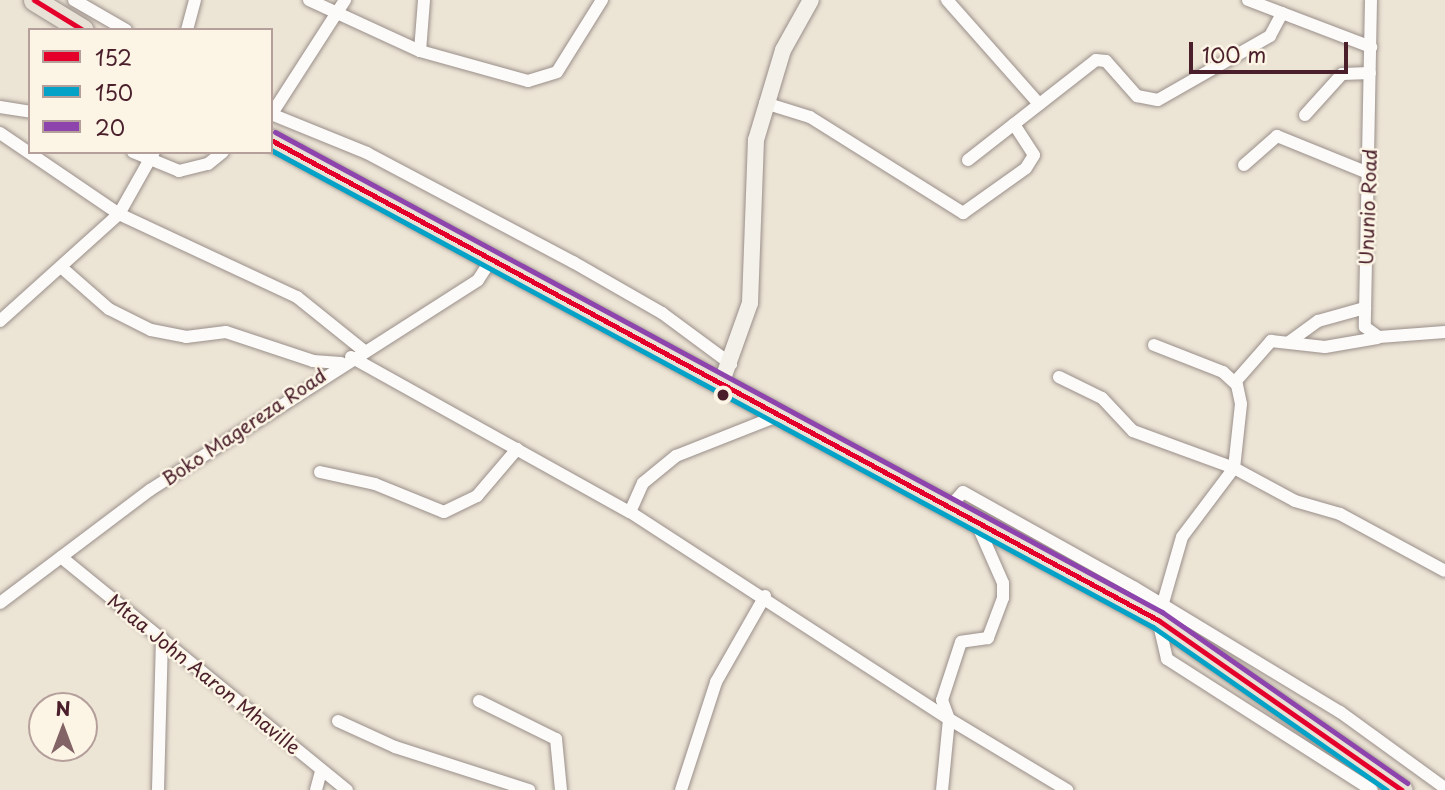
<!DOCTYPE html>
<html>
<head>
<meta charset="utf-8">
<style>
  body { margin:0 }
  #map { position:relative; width:1445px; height:790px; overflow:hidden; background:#ece4d5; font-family:"Playpen Sans",sans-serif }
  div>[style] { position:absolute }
  .roads { filter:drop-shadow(0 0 2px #9a8f8a) drop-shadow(0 0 2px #9a8f8a) }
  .street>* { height:12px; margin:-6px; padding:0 6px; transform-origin:6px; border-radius:6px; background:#fcfbf9 }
  .secondary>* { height:16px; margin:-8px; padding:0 8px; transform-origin:8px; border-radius:8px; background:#f4f1ea }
  .highway>* { height:21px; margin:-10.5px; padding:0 10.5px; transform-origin:10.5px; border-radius:10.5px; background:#e8e1d5 }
  .bus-1>* { height:5px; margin:-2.5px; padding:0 2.5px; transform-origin:2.5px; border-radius:2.5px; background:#e4002b }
  .bus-2>* { height:5px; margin:-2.5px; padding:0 2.5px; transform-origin:2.5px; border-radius:2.5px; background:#04a2c6 }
  .bus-3>* { height:5px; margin:-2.5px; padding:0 2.5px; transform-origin:2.5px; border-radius:2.5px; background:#8e44ad }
  .dots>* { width:19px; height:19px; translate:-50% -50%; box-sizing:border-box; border:4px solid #fcf5e5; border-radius:50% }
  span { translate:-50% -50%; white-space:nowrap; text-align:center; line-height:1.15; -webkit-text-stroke:5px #fcf5e5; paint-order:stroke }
  .street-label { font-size:19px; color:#4a1f2b }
  .legend { position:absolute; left:28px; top:28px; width:245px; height:126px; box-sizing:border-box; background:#fcf5e5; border:2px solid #b59f9b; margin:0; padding:9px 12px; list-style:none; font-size:21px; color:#4a1f2b }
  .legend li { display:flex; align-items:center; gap:14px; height:35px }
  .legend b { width:35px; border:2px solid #b59f9b }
  .north { position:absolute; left:28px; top:692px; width:70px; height:70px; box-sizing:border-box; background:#fcf5e5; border:2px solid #b59f9b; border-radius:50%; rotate:0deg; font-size:19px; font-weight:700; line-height:28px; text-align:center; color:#4a1f2b }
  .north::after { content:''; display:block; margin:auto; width:24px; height:32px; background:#836466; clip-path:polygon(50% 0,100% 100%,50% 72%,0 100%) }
  .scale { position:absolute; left:1189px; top:42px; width:159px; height:32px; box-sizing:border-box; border:4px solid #4a1f2b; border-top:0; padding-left:9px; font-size:21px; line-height:24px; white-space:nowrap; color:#4a1f2b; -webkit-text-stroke:5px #fcf5e5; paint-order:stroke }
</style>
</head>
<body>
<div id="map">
  <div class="roads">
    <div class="street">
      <i style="left:74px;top:0;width:60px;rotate:30deg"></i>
      <i style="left:309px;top:0;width:122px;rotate:24.7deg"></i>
      <i style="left:420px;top:51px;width:112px;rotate:15.5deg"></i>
      <i style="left:528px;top:81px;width:30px;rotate:-17deg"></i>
      <i style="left:557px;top:72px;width:85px;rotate:-58deg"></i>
      <i style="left:947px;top:0;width:139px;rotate:48.5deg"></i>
      <i style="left:1248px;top:0;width:132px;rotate:20.9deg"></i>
      <i style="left:1371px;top:0;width:327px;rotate:91.1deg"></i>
      <i style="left:1365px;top:327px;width:17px;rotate:36deg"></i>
      <i style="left:1379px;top:337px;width:66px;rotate:-4.3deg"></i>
      <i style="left:187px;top:30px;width:31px;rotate:-75deg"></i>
      <i style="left:420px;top:51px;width:51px;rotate:-85.5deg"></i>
      <i style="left:765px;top:103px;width:47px;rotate:17.3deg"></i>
      <i style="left:810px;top:117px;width:181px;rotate:32.1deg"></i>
      <i style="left:963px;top:213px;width:77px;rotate:-35.5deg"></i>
      <i style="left:1026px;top:168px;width:15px;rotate:-58deg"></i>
      <i style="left:1034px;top:155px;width:37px;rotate:-123deg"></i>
      <i style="left:0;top:107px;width:30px;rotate:9deg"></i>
      <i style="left:271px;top:114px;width:104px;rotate:22.1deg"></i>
      <i style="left:367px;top:153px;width:233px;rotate:27.9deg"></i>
      <i style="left:573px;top:262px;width:103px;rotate:29.8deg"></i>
      <i style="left:662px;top:313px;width:86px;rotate:36.5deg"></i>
      <i style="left:271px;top:115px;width:137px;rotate:-57.2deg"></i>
      <i style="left:1305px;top:115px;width:55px;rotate:-47.9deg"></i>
      <i style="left:1342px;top:74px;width:28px;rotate:-2deg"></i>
      <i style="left:0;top:133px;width:144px;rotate:34.2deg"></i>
      <i style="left:119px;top:214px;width:196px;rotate:25deg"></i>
      <i style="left:297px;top:297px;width:85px;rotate:38.8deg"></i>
      <i style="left:133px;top:152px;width:50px;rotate:22.4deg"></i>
      <i style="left:179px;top:171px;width:30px;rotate:-14deg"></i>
      <i style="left:208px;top:164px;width:19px;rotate:-39deg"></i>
      <i style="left:968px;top:160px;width:162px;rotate:-38deg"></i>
      <i style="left:1096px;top:60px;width:10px;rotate:6deg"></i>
      <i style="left:1106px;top:61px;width:47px;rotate:48.5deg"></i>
      <i style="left:1137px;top:96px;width:21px;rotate:11deg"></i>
      <i style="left:1158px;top:100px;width:129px;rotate:-29.7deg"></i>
      <i style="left:1270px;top:36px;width:26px;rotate:-62deg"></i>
      <i style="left:1244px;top:165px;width:44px;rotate:-41.3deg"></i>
      <i style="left:1277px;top:136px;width:98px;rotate:22.1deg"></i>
      <i style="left:61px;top:267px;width:64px;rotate:41.2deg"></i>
      <i style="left:109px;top:309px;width:47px;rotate:26.6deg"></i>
      <i style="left:151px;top:330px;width:36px;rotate:11deg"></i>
      <i style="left:186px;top:337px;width:40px;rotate:-7.1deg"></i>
      <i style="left:226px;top:332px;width:92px;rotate:18.4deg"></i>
      <i style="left:313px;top:361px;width:28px;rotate:4deg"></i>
      <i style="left:0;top:321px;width:160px;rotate:-42deg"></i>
      <i style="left:119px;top:214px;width:71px;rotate:-60.6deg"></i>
      <i style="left:1289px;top:342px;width:36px;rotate:-36deg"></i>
      <i style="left:1318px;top:321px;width:49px;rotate:-15.5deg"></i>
      <i style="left:1154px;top:345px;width:74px;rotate:21.4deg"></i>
      <i style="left:1223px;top:372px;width:19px;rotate:43deg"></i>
      <i style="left:1237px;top:385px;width:19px;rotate:78deg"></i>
      <i style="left:1241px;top:404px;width:64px;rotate:96.2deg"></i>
      <i style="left:1234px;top:468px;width:86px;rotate:127deg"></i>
      <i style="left:1182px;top:537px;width:86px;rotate:106.1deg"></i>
      <i style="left:1158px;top:620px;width:40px;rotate:77deg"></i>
      <i style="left:1167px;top:659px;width:243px;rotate:32.6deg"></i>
      <i style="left:351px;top:357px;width:319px;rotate:29.1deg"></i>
      <i style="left:630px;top:512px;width:380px;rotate:33deg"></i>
      <i style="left:949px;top:719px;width:71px;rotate:95.6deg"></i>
      <i style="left:1059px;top:377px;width:48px;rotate:26deg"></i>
      <i style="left:1102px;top:398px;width:45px;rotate:46.8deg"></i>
      <i style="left:1133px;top:431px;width:108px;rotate:20.1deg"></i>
      <i style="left:1234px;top:468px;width:69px;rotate:28.4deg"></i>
      <i style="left:1295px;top:501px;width:47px;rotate:16.1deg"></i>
      <i style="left:1340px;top:514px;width:119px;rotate:28.5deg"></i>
      <i style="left:1235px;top:382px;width:55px;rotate:-48.7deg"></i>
      <i style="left:1271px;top:341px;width:54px;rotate:6.3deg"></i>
      <i style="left:1325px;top:347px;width:53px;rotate:-9.8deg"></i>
      <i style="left:320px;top:472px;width:56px;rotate:12.3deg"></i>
      <i style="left:375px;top:484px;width:74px;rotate:22.1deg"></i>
      <i style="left:444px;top:512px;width:37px;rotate:-26deg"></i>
      <i style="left:477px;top:496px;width:62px;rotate:-49.6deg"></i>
      <i style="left:949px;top:508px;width:21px;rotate:-49deg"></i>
      <i style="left:963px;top:492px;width:197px;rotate:29.2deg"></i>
      <i style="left:1135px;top:588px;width:240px;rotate:31.2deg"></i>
      <i style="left:1340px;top:712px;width:130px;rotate:35.9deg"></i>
      <i style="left:630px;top:512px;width:32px;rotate:-66deg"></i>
      <i style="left:643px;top:483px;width:43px;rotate:-39.3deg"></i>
      <i style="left:676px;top:456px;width:112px;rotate:-21.5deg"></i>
      <i style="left:977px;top:524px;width:64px;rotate:66.2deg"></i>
      <i style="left:1003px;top:583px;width:15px;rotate:90deg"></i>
      <i style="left:1003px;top:598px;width:43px;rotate:110.6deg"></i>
      <i style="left:988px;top:638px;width:27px;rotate:172deg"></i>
      <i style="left:961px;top:642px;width:61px;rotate:108.1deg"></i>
      <i style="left:942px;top:700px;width:20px;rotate:70deg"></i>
      <i style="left:949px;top:719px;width:138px;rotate:31deg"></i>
      <i style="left:61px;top:557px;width:369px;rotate:39.2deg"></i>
      <i style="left:0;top:603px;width:188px;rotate:-37deg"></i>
      <i style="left:150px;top:490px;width:389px;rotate:-32.6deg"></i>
      <i style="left:478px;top:280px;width:24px;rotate:-57deg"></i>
      <i style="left:479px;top:701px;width:86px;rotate:26.3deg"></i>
      <i style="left:556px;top:739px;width:51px;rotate:84.4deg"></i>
      <i style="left:338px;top:721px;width:63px;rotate:24.5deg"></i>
      <i style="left:395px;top:747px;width:141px;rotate:17.8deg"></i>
      <i style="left:158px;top:790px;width:152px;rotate:-88.5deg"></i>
      <i style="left:316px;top:790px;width:20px;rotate:-75deg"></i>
      <i style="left:681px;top:790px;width:114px;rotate:-72deg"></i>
      <i style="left:716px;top:682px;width:99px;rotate:-60.3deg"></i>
    </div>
    <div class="secondary">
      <i style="left:721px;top:384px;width:86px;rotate:-70.3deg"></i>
      <i style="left:750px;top:303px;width:163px;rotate:-87.9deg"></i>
      <i style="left:756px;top:140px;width:94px;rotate:-73.3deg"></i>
      <i style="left:783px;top:50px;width:57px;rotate:-60.8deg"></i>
    </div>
    <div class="highway">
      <i style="left:34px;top:0;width:57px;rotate:31.5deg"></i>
      <i style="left:271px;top:140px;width:1009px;rotate:28.42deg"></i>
      <i style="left:1158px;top:620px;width:297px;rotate:34.9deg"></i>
    </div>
  </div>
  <div class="bus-1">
    <i style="left:34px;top:0;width:57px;rotate:31.5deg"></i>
    <i style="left:271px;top:140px;width:1009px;rotate:28.42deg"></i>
    <i style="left:1158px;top:620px;width:297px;rotate:34.9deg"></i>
  </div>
  <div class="bus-2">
    <i style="left:271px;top:150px;width:1003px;rotate:28.41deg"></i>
    <i style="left:1153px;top:627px;width:285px;rotate:34.9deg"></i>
  </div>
  <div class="bus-3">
    <i style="left:275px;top:132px;width:1009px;rotate:28.42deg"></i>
    <i style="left:1162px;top:612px;width:299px;rotate:34.9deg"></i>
  </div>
  <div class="dots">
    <i style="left:723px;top:395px;background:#4a1f2b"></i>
  </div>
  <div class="street-label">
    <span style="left:1368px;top:207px;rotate:-88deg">Ununio Road</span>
    <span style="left:244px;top:427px;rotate:-34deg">Boko Magereza Road</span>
    <span style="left:204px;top:674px;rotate:39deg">Mtaa John Aaron Mhaville</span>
  </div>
  <ul class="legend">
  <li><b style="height:9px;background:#e4002b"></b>152</li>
  <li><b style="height:9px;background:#04a2c6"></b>150</li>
  <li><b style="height:9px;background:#8e44ad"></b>20</li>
  </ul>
  <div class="north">N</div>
  <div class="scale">100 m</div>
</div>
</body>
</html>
